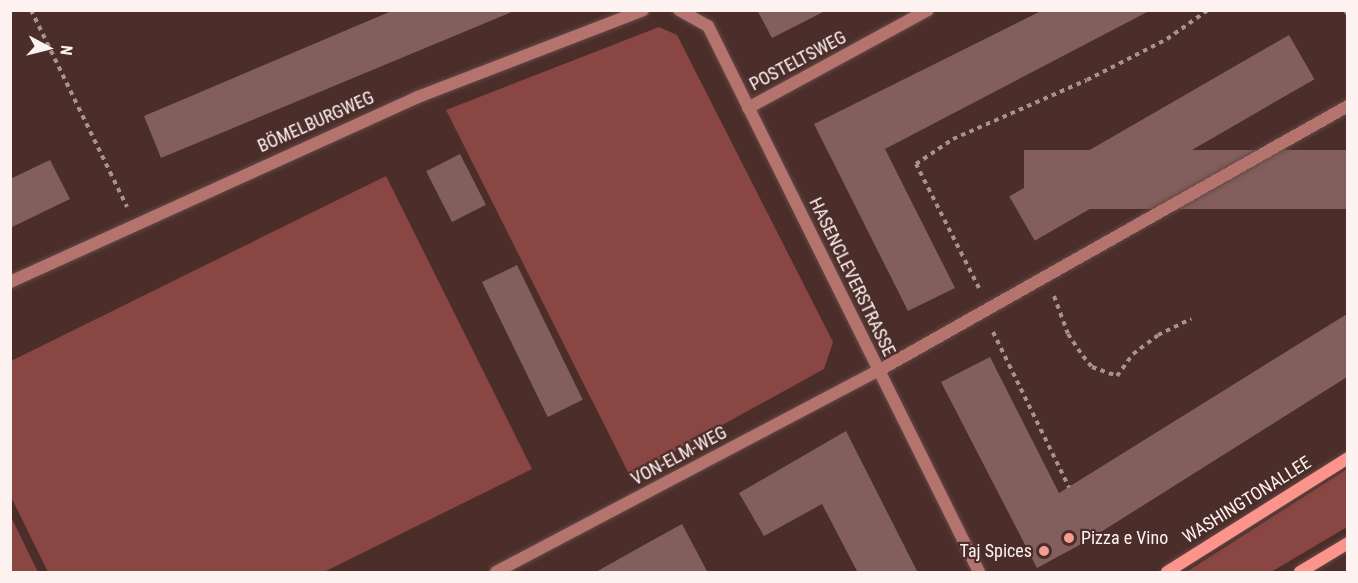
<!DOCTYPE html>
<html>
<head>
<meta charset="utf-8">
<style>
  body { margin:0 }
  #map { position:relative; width:1358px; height:583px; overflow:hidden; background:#4b2d2a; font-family:"Roboto Condensed",sans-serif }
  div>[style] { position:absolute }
  .green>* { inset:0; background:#894642 }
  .building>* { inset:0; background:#825f5c; transform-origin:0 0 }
  .path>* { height:4px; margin-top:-2px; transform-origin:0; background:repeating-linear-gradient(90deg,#a7928f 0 4.5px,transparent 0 9px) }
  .roads { filter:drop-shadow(0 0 2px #644946) drop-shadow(0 0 2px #644946) }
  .lane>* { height:12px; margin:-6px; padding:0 6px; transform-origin:6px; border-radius:6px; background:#b5736d }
  .street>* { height:12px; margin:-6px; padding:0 6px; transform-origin:6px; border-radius:6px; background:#b5736d }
  .secondary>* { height:12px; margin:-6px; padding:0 6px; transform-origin:6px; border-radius:6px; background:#fc948b }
  .dots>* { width:16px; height:16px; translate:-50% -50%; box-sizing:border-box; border:3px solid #4b2d2a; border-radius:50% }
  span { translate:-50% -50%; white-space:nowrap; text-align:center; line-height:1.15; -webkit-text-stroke:4.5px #4b2d2a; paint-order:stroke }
  .street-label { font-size:18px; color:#fef2f0 }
  .poi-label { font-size:18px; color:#fef2f0 }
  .left { translate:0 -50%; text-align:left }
  .right { translate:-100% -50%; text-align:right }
  .frame { position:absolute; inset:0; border:12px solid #fef2f0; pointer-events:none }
  .north { position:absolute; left:18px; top:18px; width:60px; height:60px; -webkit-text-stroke:4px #4b2d2a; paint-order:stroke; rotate:97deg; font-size:16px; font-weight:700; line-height:24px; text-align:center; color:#fef2f0 }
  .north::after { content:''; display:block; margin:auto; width:21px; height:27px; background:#fef2f0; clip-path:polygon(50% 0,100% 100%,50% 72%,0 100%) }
</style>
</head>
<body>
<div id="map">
  <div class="green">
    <i style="clip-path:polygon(659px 27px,677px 35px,833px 342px,824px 369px,630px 476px,446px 110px)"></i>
    <i style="clip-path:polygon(386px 176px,532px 469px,324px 572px,48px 572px,11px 497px,11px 361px)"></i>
    <i style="clip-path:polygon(1347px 469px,1347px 527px,1271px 572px,1186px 572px)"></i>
    <i style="clip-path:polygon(11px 517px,38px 572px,11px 572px)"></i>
  </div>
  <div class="building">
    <i style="clip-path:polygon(394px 10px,514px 11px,161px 158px,144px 116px)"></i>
    <i style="clip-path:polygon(757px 10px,827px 10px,772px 38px)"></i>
    <i style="clip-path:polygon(1043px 10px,1151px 10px,885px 149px,955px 288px,908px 311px,814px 124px)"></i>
    <i style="left:1289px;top:35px;width:51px;height:323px;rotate:60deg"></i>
    <i style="left:1347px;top:150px;width:59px;height:323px;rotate:90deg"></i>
    <i style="left:460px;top:154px;width:57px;height:38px;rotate:63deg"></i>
    <i style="clip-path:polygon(50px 160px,70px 199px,10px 228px,10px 179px)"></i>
    <i style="left:517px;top:265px;width:150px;height:39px;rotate:64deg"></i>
    <i style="clip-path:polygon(1347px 314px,1347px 377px,1085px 542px,1037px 568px,941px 382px,990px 357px,1059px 493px)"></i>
    <i style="clip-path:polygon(846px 431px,879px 496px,918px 573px,858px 573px,822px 504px,764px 536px,739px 493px)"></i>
    <i style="clip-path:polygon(682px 524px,708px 573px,594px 573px,651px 541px)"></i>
  </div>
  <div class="path">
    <i style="left:31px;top:10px;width:219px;rotate:64deg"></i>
    <i style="left:1345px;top:10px;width:6px;rotate:59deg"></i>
    <i style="left:979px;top:288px;width:139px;rotate:-116.9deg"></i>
    <i style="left:916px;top:164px;width:45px;rotate:-34deg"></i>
    <i style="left:953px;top:139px;width:146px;rotate:-23.8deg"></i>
    <i style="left:1087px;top:80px;width:90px;rotate:-27.1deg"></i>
    <i style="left:1167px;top:39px;width:50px;rotate:-35.3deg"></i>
    <i style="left:1054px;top:296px;width:40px;rotate:69.8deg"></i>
    <i style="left:1068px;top:334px;width:27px;rotate:56deg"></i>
    <i style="left:1083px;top:356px;width:14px;rotate:51deg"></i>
    <i style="left:1092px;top:367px;width:27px;rotate:20deg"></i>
    <i style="left:1117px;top:376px;width:27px;rotate:-54deg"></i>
    <i style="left:1133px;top:354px;width:31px;rotate:-37deg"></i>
    <i style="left:1158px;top:335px;width:37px;rotate:-26deg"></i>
    <i style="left:993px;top:332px;width:173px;rotate:63.9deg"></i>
  </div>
  <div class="roads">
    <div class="lane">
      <i style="left:878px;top:371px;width:540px;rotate:-29.42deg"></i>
    </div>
    <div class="street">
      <i style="left:679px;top:10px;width:33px;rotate:29deg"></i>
      <i style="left:708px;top:26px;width:610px;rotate:63.6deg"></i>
      <i style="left:748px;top:108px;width:205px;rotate:-28.6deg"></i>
      <i style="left:10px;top:282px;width:448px;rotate:-24.4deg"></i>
      <i style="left:418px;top:97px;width:241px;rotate:-21.1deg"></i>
      <i style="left:496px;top:572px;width:432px;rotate:-27.8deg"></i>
    </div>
    <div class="secondary">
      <i style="left:1167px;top:572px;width:214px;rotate:-32.2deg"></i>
      <i style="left:1300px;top:572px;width:56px;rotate:-31.1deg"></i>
    </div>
  </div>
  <div class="dots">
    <i style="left:1069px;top:538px;background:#f59c94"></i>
    <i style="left:1044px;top:551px;background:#f59c94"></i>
  </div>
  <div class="street-label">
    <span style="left:798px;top:61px;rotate:-28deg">POSTELTSWEG</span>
    <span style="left:316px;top:122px;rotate:-24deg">BÖMELBURGWEG</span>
    <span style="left:852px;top:277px;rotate:64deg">HASENCLEVERSTRASSE</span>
    <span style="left:679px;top:456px;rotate:-28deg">VON-ELM-WEG</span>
    <span style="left:1247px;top:500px;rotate:-32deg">WASHINGTONALLEE</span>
  </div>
  <div class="poi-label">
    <span class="left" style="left:1081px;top:538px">Pizza e Vino</span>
    <span class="right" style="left:1032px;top:551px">Taj Spices</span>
  </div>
  <div class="frame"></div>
  <div class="north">N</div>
</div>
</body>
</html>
